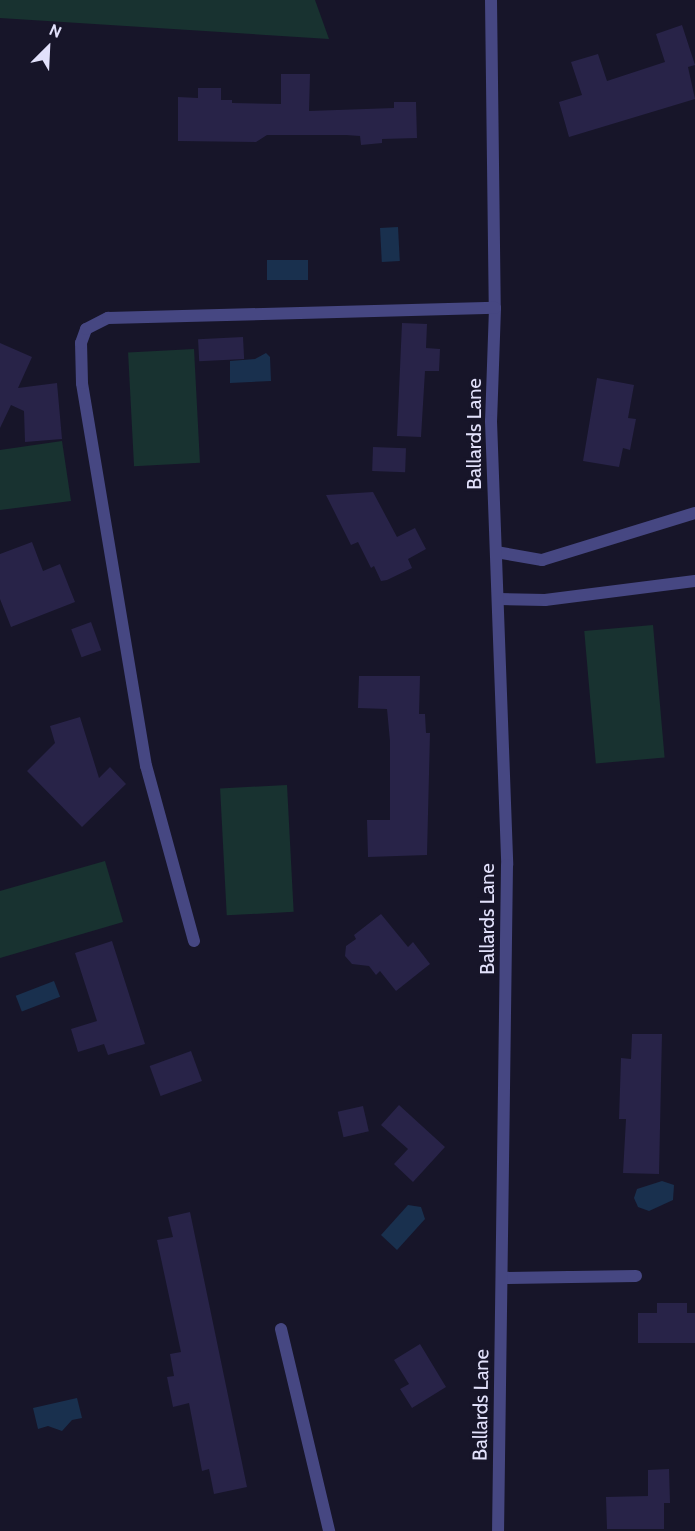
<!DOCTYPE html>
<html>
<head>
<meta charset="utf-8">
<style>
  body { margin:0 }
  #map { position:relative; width:695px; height:1531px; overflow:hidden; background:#171529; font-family:Cabin,sans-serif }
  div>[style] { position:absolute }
  .green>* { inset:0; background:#183230; transform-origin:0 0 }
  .water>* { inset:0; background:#19304e; transform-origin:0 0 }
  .building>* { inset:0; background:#282348; transform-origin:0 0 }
  .lane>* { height:12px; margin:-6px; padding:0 6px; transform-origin:6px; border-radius:6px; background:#464782 }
  .street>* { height:12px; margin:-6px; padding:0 6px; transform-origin:6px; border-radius:6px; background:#464782 }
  span { translate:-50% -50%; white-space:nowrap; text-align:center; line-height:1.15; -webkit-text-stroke:6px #171529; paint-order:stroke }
  .street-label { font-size:20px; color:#e2e1fb }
  .north { position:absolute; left:18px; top:18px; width:60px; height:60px; -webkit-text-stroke:4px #171529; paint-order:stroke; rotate:24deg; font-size:16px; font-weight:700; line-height:24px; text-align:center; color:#e2e1fb }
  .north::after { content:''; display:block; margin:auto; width:21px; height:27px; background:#e2e1fb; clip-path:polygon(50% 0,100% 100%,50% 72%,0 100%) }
</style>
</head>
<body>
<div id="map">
  <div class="green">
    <i style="clip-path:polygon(0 0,315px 0,329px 39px,0 18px)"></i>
    <i style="left:194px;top:349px;width:114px;height:66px;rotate:87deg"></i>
    <i style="clip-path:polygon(62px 441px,71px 501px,0 510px,0 450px)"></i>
    <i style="left:653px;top:625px;width:133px;height:69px;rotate:85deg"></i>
    <i style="left:287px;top:785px;width:127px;height:67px;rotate:87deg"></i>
    <i style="clip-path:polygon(105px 861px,123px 922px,0 958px,0 891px)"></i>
  </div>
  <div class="water">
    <i style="left:398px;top:227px;width:34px;height:18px;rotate:87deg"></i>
    <i style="left:267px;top:260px;width:41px;height:20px"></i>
    <i style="clip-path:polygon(266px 353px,270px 357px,271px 381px,230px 383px,230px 361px,255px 359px)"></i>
    <i style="left:54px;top:981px;width:17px;height:41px;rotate:69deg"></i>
    <i style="clip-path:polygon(662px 1181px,674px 1185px,673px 1200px,649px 1211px,638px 1207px,634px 1198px,637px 1189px)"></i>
    <i style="clip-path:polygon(408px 1205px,421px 1207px,425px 1219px,397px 1250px,381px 1235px)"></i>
    <i style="clip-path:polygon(77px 1398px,82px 1418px,72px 1420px,62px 1431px,48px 1426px,38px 1429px,33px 1408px)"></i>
  </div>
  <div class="building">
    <i style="clip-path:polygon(682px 25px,695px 65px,688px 67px,695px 99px,569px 137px,559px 102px,582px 95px,571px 62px,598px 54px,607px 81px,665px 62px,656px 34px)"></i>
    <i style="clip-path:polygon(281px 74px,310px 74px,309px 111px,394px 108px,394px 102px,416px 102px,417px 138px,382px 139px,382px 143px,361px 145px,360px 136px,346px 135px,267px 135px,256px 142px,178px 141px,178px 97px,198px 98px,198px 88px,221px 88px,221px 100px,232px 100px,232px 103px,281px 104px)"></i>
    <i style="clip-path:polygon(402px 323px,427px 324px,426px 348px,440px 349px,439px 371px,425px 371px,421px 437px,397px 436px)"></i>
    <i style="left:243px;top:337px;width:22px;height:45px;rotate:87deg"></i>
    <i style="clip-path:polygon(0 343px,32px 357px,18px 388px,57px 383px,62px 439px,25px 442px,24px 411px,11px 405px,0 428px)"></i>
    <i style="clip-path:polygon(597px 378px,634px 385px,628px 418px,636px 419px,630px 450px,623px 448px,619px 467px,583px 461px)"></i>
    <i style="left:373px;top:447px;width:33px;height:24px;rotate:2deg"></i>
    <i style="clip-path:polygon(373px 492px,397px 537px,415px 528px,426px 549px,408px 559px,412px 568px,387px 580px,381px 581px,374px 566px,371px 568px,358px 542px,351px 545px,326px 495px)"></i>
    <i style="clip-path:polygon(32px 542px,43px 571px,60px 564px,75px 602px,11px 627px,0 599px,0 554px)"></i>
    <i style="left:91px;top:622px;width:30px;height:21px;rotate:70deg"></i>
    <i style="clip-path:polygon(359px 676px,420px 676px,419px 714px,425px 714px,426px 733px,430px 733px,427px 855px,368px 857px,367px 820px,390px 820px,390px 741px,387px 709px,358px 708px)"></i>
    <i style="clip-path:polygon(80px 717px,99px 778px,110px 767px,126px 784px,82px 827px,27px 771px,55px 743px,50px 726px)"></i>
    <i style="clip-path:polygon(381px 914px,408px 947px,413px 942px,430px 964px,396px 991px,380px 971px,376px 975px,369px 966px,352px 964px,345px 956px,346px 946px,356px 939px,354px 935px)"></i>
    <i style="clip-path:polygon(112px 941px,145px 1044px,108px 1055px,104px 1044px,78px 1052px,71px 1029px,97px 1021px,75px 953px)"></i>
    <i style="clip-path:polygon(632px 1034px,662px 1034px,659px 1174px,623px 1173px,626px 1119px,619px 1119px,621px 1058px,631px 1059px)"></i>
    <i style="left:191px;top:1051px;width:32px;height:44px;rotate:70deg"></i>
    <i style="clip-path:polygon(399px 1105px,445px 1147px,413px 1182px,394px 1164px,408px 1149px,381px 1125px)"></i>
    <i style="left:363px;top:1106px;width:26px;height:26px;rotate:77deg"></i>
    <i style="clip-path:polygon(190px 1212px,247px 1487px,214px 1494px,209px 1469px,202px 1471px,189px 1403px,173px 1407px,167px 1377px,174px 1376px,170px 1354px,181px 1352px,157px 1240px,173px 1237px,168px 1217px)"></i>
    <i style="clip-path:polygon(657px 1303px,687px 1303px,687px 1313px,695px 1313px,695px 1343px,638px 1343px,638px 1313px,657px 1313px)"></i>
    <i style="clip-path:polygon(420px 1344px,446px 1387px,412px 1408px,400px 1389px,409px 1384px,394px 1360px)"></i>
    <i style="clip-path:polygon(669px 1469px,670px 1503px,664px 1503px,664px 1529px,607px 1529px,606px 1497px,648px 1496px,648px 1470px)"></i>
  </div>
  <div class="lane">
    <i style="left:496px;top:552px;width:47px;rotate:9.9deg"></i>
    <i style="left:542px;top:560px;width:160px;rotate:-17.1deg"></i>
    <i style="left:500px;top:599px;width:45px;rotate:1.3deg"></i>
    <i style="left:545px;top:600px;width:151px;rotate:-7.2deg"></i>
    <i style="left:502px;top:1278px;width:134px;rotate:-0.9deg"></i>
  </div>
  <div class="street">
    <i style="left:491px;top:0;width:308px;rotate:89.3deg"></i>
    <i style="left:495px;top:308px;width:113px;rotate:92deg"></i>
    <i style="left:491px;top:421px;width:444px;rotate:87.9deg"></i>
    <i style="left:507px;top:865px;width:666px;rotate:90.77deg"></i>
    <i style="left:194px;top:941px;width:181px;rotate:-105.3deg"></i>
    <i style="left:146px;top:766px;width:388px;rotate:-99.5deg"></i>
    <i style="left:82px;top:383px;width:40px;rotate:-91.4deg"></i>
    <i style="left:81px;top:343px;width:15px;rotate:-70deg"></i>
    <i style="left:86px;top:329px;width:25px;rotate:-27deg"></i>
    <i style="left:108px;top:318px;width:387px;rotate:-1.5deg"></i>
    <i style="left:281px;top:1329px;width:208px;rotate:76.6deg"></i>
  </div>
  <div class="street-label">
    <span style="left:474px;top:434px;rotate:-90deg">Ballards Lane</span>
    <span style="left:487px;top:919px;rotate:-90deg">Ballards Lane</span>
    <span style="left:481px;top:1405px;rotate:-89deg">Ballards Lane</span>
  </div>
  <div class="north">N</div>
</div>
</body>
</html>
